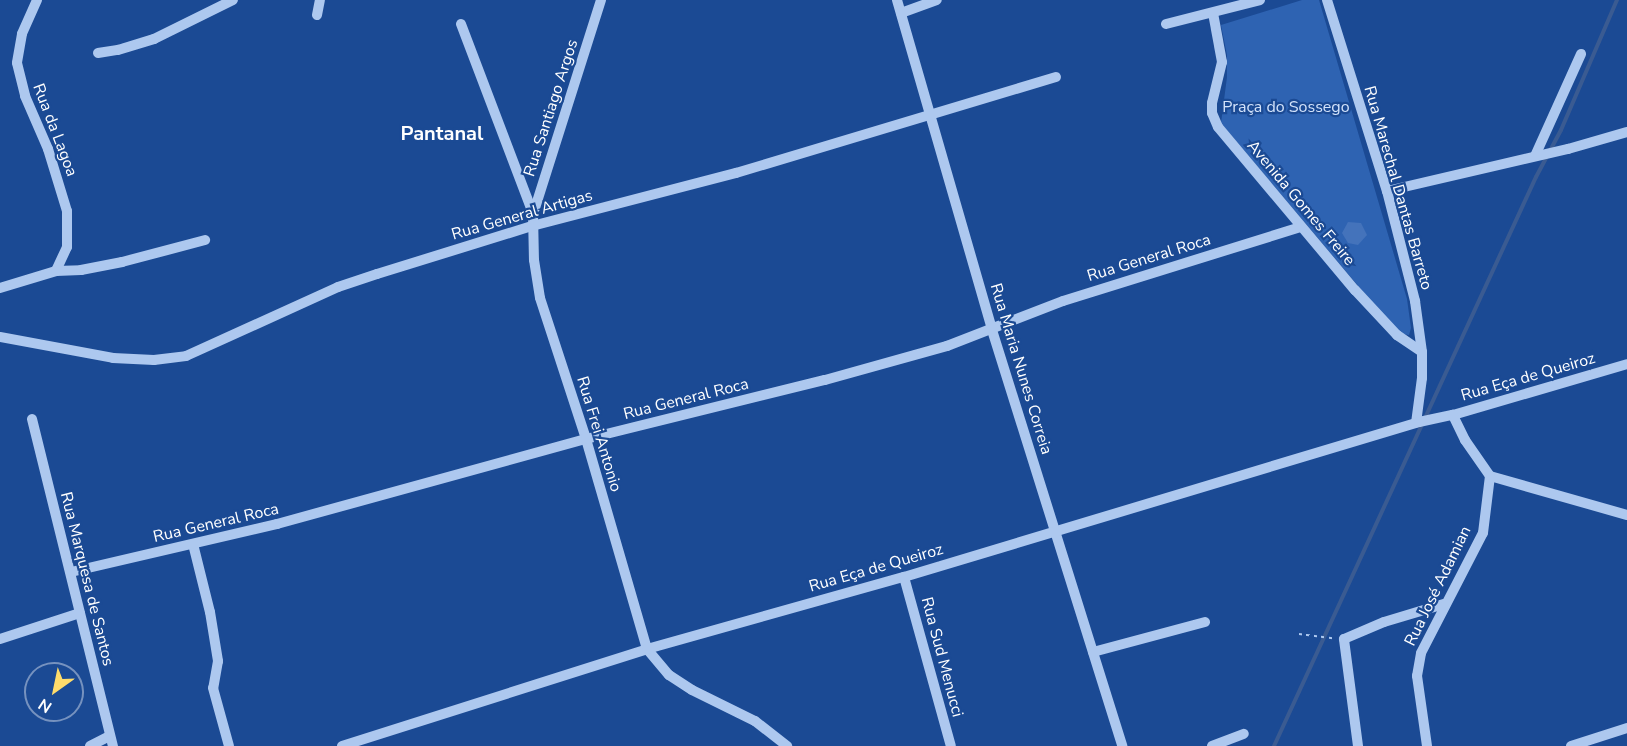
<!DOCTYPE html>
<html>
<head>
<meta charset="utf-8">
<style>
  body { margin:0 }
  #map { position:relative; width:1627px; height:746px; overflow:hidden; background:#1b4a94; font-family:"Nunito Sans",sans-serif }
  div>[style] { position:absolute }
  .green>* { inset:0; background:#2e63b2 }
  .stream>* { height:4px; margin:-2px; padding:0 2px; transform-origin:2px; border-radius:2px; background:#3a5b92 }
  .building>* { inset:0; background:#4473bb }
  .path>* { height:2px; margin-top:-1px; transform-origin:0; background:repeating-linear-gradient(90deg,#adc8ef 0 3px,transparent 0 7.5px) }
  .minor>* { height:10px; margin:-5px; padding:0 5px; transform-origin:5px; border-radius:5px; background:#adc8ef }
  span { translate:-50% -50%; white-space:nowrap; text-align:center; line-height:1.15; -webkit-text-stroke:4.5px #1b4a94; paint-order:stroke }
  .park-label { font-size:16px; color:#d3e3fb }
  .street-label { font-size:16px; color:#fff }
  .quarter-label { font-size:20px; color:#fff; font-weight:700 }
  .north { position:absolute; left:24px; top:662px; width:60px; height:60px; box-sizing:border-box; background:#1b4a94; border:2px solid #7692bf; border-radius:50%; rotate:213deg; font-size:16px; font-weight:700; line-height:24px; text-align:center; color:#fff }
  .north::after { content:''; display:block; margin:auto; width:21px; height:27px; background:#ffdc6b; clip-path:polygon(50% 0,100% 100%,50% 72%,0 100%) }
</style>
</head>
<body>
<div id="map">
  <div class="green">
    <i style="clip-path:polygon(1302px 0,1319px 0,1407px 299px,1411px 328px,1409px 335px,1402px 334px,1386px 319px,1221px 123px,1227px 77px,1227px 55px,1221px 25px)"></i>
  </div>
  <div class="stream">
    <i style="left:1274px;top:746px;width:626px;rotate:-65.28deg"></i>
    <i style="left:1536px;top:177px;width:53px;rotate:-62deg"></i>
    <i style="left:1561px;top:130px;width:142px;rotate:-66.7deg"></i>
  </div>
  <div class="building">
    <i style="clip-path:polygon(1348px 222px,1361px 223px,1367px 235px,1358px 245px,1348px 243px,1342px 233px)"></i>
  </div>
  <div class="path">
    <i style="left:1299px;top:634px;width:34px;rotate:7deg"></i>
  </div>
  <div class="minor">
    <i style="left:37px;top:0;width:37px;rotate:114deg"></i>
    <i style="left:22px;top:34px;width:29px;rotate:100deg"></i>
    <i style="left:17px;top:63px;width:34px;rotate:76deg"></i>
    <i style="left:25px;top:96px;width:58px;rotate:66.5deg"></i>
    <i style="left:48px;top:149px;width:65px;rotate:73deg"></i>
    <i style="left:67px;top:211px;width:36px;rotate:90deg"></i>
    <i style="left:67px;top:247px;width:26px;rotate:115deg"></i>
    <i style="left:601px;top:0;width:225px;rotate:107.6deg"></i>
    <i style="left:533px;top:214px;width:46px;rotate:88.8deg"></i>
    <i style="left:534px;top:260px;width:38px;rotate:81deg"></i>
    <i style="left:540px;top:298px;width:148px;rotate:71.9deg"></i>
    <i style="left:586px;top:439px;width:219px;rotate:73.8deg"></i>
    <i style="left:647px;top:649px;width:34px;rotate:50deg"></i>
    <i style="left:669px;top:675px;width:27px;rotate:33deg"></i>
    <i style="left:692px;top:690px;width:70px;rotate:26.2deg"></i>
    <i style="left:755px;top:721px;width:41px;rotate:38deg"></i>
    <i style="left:897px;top:0;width:343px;rotate:73.9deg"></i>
    <i style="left:992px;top:330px;width:436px;rotate:72.6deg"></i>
    <i style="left:1327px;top:0;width:200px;rotate:72.6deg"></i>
    <i style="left:1387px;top:191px;width:114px;rotate:75.7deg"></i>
    <i style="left:1415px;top:301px;width:51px;rotate:82.2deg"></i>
    <i style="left:1422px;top:352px;width:26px;rotate:90deg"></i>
    <i style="left:1422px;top:378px;width:45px;rotate:97.6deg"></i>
    <i style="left:901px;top:13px;width:38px;rotate:-20deg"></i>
    <i style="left:1213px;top:13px;width:50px;rotate:79.6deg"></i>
    <i style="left:1222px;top:62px;width:42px;rotate:103.7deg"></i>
    <i style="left:1212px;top:103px;width:10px;rotate:90deg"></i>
    <i style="left:1212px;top:113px;width:15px;rotate:67deg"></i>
    <i style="left:1218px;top:127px;width:213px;rotate:50deg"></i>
    <i style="left:1355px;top:290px;width:62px;rotate:47deg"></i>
    <i style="left:1397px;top:335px;width:30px;rotate:34deg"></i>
    <i style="left:317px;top:15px;width:15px;rotate:-79deg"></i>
    <i style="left:461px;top:24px;width:203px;rotate:69.2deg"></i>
    <i style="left:1166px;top:24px;width:97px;rotate:-14.3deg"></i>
    <i style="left:98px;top:53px;width:20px;rotate:-9deg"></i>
    <i style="left:118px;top:50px;width:38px;rotate:-17deg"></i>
    <i style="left:154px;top:39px;width:88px;rotate:-26.3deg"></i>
    <i style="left:1535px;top:156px;width:112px;rotate:-65.7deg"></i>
    <i style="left:1387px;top:191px;width:186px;rotate:-13.1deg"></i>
    <i style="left:1568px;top:149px;width:61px;rotate:-16.1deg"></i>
    <i style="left:0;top:288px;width:59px;rotate:-16.9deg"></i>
    <i style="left:56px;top:271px;width:25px;rotate:-2deg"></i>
    <i style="left:81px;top:270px;width:42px;rotate:-11deg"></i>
    <i style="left:122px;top:262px;width:86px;rotate:-14.8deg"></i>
    <i style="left:0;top:337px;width:115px;rotate:10.5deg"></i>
    <i style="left:113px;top:358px;width:41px;rotate:2.8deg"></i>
    <i style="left:154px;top:360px;width:32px;rotate:-7deg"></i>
    <i style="left:186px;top:356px;width:167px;rotate:-24.4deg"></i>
    <i style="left:338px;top:287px;width:41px;rotate:-18.4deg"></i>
    <i style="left:377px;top:274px;width:162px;rotate:-17.2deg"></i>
    <i style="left:532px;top:226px;width:211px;rotate:-14.6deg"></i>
    <i style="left:736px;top:173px;width:334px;rotate:-16.7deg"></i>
    <i style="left:32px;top:419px;width:337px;rotate:76.1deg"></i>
    <i style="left:1490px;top:476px;width:142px;rotate:15.9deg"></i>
    <i style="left:193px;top:544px;width:70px;rotate:76deg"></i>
    <i style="left:210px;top:612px;width:50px;rotate:80.7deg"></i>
    <i style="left:218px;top:661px;width:27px;rotate:100deg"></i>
    <i style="left:213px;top:688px;width:60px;rotate:74.6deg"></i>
    <i style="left:71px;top:572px;width:212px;rotate:-13.1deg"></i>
    <i style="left:277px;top:524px;width:320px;rotate:-15.4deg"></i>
    <i style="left:586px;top:439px;width:246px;rotate:-13.9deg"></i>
    <i style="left:825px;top:380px;width:127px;rotate:-15.6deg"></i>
    <i style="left:947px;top:346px;width:124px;rotate:-21.2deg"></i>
    <i style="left:1063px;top:301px;width:248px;rotate:-17.3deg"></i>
    <i style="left:904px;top:577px;width:175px;rotate:74.5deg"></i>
    <i style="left:0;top:639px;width:84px;rotate:-18deg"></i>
    <i style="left:1093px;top:652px;width:116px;rotate:-15deg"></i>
    <i style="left:90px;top:746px;width:22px;rotate:-27deg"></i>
    <i style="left:342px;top:746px;width:320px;rotate:-17.6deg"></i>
    <i style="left:647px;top:649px;width:267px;rotate:-15.7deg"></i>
    <i style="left:904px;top:577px;width:538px;rotate:-16.75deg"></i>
    <i style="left:1419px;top:422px;width:35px;rotate:-12deg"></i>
    <i style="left:1453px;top:415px;width:181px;rotate:-16.3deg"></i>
    <i style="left:1212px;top:746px;width:34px;rotate:-21deg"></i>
    <i style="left:1358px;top:746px;width:108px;rotate:-97.5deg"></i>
    <i style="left:1344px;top:639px;width:43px;rotate:-23deg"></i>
    <i style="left:1384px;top:622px;width:63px;rotate:-16.7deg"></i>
    <i style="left:1427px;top:746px;width:71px;rotate:-98.1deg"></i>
    <i style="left:1417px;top:676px;width:23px;rotate:-80deg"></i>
    <i style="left:1421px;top:653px;width:135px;rotate:-62.7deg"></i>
    <i style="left:1483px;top:533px;width:57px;rotate:-83deg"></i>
    <i style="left:1490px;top:476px;width:44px;rotate:-124.8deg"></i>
    <i style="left:1465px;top:440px;width:28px;rotate:-116deg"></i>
    <i style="left:1571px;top:746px;width:59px;rotate:-17.8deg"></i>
  </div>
  <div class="park-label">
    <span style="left:1286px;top:107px">Praça do Sossego</span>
  </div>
  <div class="street-label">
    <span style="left:551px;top:108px;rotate:-72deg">Rua Santiago Argos</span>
    <span style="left:55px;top:130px;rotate:69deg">Rua da Lagoa</span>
    <span style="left:1398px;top:188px;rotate:74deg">Rua Marechal Dantas Barreto</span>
    <span style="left:1301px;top:203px;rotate:50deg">Avenida Gomes Freire</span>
    <span style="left:522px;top:215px;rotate:-16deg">Rua General Artigas</span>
    <span style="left:1149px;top:258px;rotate:-17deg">Rua General Roca</span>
    <span style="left:1021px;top:369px;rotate:73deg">Rua Maria Nunes Correia</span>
    <span style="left:1528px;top:377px;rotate:-16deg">Rua Eça de Queiroz</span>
    <span style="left:686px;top:399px;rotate:-14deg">Rua General Roca</span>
    <span style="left:599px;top:434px;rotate:73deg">Rua Frei Antonio</span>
    <span style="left:216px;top:523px;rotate:-13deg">Rua General Roca</span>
    <span style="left:876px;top:568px;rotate:-16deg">Rua Eça de Queiroz</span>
    <span style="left:87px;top:579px;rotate:76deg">Rua Marquesa de Santos</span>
    <span style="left:1438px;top:586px;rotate:-64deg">Rua José Adamian</span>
    <span style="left:942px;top:657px;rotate:75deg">Rua Sud Menucci</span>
  </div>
  <div class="quarter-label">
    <span style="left:442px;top:133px">Pantanal</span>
  </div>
  <div class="north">N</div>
</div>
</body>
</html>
